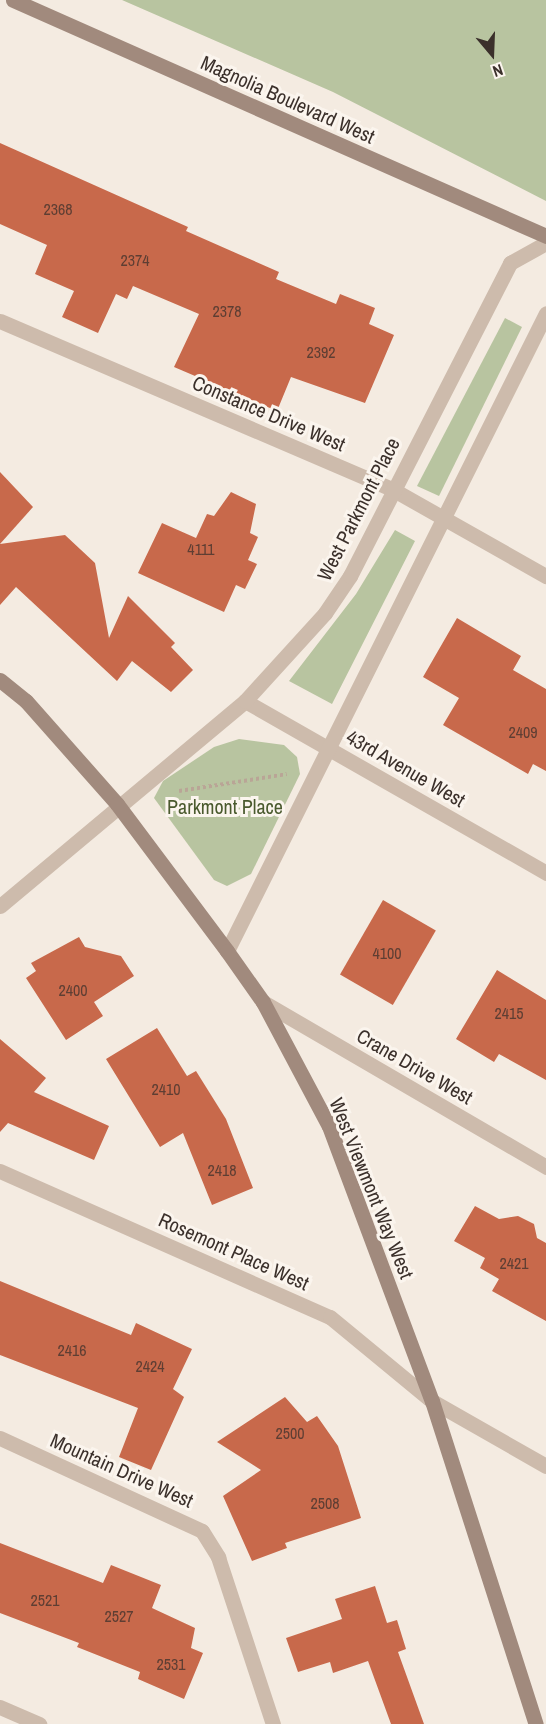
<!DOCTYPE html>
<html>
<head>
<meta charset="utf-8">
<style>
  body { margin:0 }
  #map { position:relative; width:546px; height:1724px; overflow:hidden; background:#f4ebe1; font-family:"Archivo Narrow",sans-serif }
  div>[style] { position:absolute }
  .green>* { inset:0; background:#b8c4a0 }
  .building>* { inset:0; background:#c8694b; transform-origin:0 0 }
  .path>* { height:4px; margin-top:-2px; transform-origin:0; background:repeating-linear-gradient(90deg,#b9a596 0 3px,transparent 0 6px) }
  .street>* { height:15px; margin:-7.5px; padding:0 7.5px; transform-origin:7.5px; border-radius:7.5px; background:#cdbbac }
  .secondary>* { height:15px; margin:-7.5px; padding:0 7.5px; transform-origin:7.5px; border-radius:7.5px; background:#a18a7d }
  span { translate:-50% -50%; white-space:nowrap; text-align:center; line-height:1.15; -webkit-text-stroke:6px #fbf5ee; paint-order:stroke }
  .number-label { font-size:16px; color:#5e3e33 }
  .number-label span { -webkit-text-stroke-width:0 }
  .street-label { font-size:20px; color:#3b302b }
  .park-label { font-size:20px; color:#4a5a2e }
  .north { position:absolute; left:462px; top:24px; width:60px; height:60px; -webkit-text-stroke:4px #fbf5ee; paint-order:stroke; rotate:161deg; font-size:16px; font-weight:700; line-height:24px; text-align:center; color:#3b302b }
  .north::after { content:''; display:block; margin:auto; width:21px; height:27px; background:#3b302b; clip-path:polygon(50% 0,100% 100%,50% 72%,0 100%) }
</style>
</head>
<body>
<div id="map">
  <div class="green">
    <i style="clip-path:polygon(122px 0,546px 0,546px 201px,333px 92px)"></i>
    <i style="clip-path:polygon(505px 318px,522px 327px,439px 496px,417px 486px)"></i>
    <i style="clip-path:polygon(395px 530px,415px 541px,332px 704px,289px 681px,356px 594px)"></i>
    <i style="clip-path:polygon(239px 739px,284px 745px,297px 757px,300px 774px,251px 874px,227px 886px,214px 880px,154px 798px,163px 781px,214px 747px)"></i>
  </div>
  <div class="building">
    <i style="clip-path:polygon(0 143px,188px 227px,186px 231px,279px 272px,276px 279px,336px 304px,340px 294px,375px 308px,369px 324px,394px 335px,365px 403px,291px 377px,277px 411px,174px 367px,199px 314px,133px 286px,127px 299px,116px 294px,98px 333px,62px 317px,74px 291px,35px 274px,47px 245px,0 224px)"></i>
    <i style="clip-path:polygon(0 472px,33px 507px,0 544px)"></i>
    <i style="clip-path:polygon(231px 492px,256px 504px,250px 533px,258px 537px,248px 560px,257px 564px,245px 589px,236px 585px,224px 612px,138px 573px,162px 523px,196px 538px,207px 514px,214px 516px)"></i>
    <i style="clip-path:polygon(65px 535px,95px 563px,109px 638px,128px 596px,175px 643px,171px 647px,193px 670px,171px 692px,132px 661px,117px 681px,16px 587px,0 605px,0 544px)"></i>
    <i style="clip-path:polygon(457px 618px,521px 656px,513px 670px,546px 689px,546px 771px,533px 764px,528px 774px,443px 725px,459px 698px,423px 677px)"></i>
    <i style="left:383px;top:900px;width:61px;height:86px;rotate:30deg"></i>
    <i style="clip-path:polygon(79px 937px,85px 947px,121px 956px,134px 976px,94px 1002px,103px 1016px,66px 1040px,26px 978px,36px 971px,31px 963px)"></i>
    <i style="clip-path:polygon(497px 970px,546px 1000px,546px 1080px,499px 1054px,494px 1062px,456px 1039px)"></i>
    <i style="clip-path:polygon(157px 1028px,187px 1076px,196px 1071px,226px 1119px,253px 1188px,212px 1205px,183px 1133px,160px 1147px,106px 1059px)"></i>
    <i style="clip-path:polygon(0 1039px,46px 1078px,34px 1092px,109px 1126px,94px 1160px,8px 1123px,0 1132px)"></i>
    <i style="clip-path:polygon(475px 1206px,499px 1219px,518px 1216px,534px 1224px,537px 1238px,546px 1243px,546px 1321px,492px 1291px,499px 1279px,480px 1268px,485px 1258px,454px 1241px)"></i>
    <i style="clip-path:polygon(0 1281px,131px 1335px,136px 1323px,192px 1349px,173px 1389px,184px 1397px,151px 1470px,119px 1457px,138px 1408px,0 1355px)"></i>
    <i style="clip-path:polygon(285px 1397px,307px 1422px,317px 1416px,338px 1446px,361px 1518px,285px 1543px,287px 1548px,252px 1561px,223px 1496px,261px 1470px,217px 1442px)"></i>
    <i style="clip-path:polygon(0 1543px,103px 1583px,111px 1565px,161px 1585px,152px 1608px,195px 1628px,191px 1648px,203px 1653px,184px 1699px,138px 1679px,140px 1672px,77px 1647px,79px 1643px,0 1613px)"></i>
    <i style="clip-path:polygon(375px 1586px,387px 1623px,397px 1620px,406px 1649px,398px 1652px,424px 1724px,391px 1724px,368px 1661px,333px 1673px,330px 1662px,298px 1672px,286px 1638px,342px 1619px,335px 1599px)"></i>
  </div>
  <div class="path">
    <i style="left:179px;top:791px;width:109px;rotate:-8.9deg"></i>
  </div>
  <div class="street">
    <i style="left:0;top:321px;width:426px;rotate:23.2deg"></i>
    <i style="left:392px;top:489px;width:177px;rotate:29.5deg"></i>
    <i style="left:245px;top:701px;width:347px;rotate:29.7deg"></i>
    <i style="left:0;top:906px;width:319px;rotate:-39.9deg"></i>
    <i style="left:245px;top:701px;width:119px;rotate:-47.7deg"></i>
    <i style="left:325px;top:613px;width:45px;rotate:-56deg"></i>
    <i style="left:350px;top:576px;width:352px;rotate:-62.9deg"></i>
    <i style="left:510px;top:263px;width:41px;rotate:-29.1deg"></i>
    <i style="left:227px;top:951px;width:713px;rotate:-63.43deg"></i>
    <i style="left:263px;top:1002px;width:328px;rotate:30.2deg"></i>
    <i style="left:0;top:1171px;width:361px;rotate:23.9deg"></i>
    <i style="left:330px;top:1317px;width:132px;rotate:39.5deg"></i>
    <i style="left:432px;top:1401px;width:131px;rotate:29.7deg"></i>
    <i style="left:0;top:1438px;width:222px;rotate:24.7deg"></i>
    <i style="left:202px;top:1531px;width:31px;rotate:58deg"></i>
    <i style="left:218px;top:1557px;width:176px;rotate:71.8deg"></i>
    <i style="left:0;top:1707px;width:43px;rotate:23.6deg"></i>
  </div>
  <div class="secondary">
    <i style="left:13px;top:0;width:583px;rotate:23.88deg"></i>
    <i style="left:0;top:680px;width:33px;rotate:39deg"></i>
    <i style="left:26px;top:701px;width:137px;rotate:48.5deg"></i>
    <i style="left:117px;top:804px;width:184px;rotate:53.2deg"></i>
    <i style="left:227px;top:951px;width:62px;rotate:54.8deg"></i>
    <i style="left:263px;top:1002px;width:140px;rotate:62deg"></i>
    <i style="left:329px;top:1126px;width:294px;rotate:69.5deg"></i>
    <i style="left:432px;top:1401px;width:339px;rotate:72.2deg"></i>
  </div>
  <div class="number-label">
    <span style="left:58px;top:209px">2368</span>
    <span style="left:135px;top:260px">2374</span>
    <span style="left:227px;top:311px">2378</span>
    <span style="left:321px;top:352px">2392</span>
    <span style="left:201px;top:549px">4111</span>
    <span style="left:523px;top:732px">2409</span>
    <span style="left:387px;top:953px">4100</span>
    <span style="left:73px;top:990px">2400</span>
    <span style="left:509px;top:1013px">2415</span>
    <span style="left:166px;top:1089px">2410</span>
    <span style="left:222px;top:1170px">2418</span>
    <span style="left:514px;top:1263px">2421</span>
    <span style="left:72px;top:1350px">2416</span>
    <span style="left:150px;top:1366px">2424</span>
    <span style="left:290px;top:1433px">2500</span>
    <span style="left:325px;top:1503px">2508</span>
    <span style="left:45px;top:1600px">2521</span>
    <span style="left:119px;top:1616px">2527</span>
    <span style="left:171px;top:1664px">2531</span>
  </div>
  <div class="street-label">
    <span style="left:288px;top:99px;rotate:24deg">Magnolia Boulevard West</span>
    <span style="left:269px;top:413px;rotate:23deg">Constance Drive West</span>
    <span style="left:358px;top:509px;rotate:-63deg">West Parkmont Place</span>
    <span style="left:406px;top:768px;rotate:30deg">43rd Avenue West</span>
    <span style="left:415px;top:1066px;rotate:30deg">Crane Drive West</span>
    <span style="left:372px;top:1188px;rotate:68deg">West Viewmont Way West</span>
    <span style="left:234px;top:1251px;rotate:24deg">Rosemont Place West</span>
    <span style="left:122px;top:1470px;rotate:24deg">Mountain Drive West</span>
  </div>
  <div class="park-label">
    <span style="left:225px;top:806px">Parkmont Place</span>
  </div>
  <div class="north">N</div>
</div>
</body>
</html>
